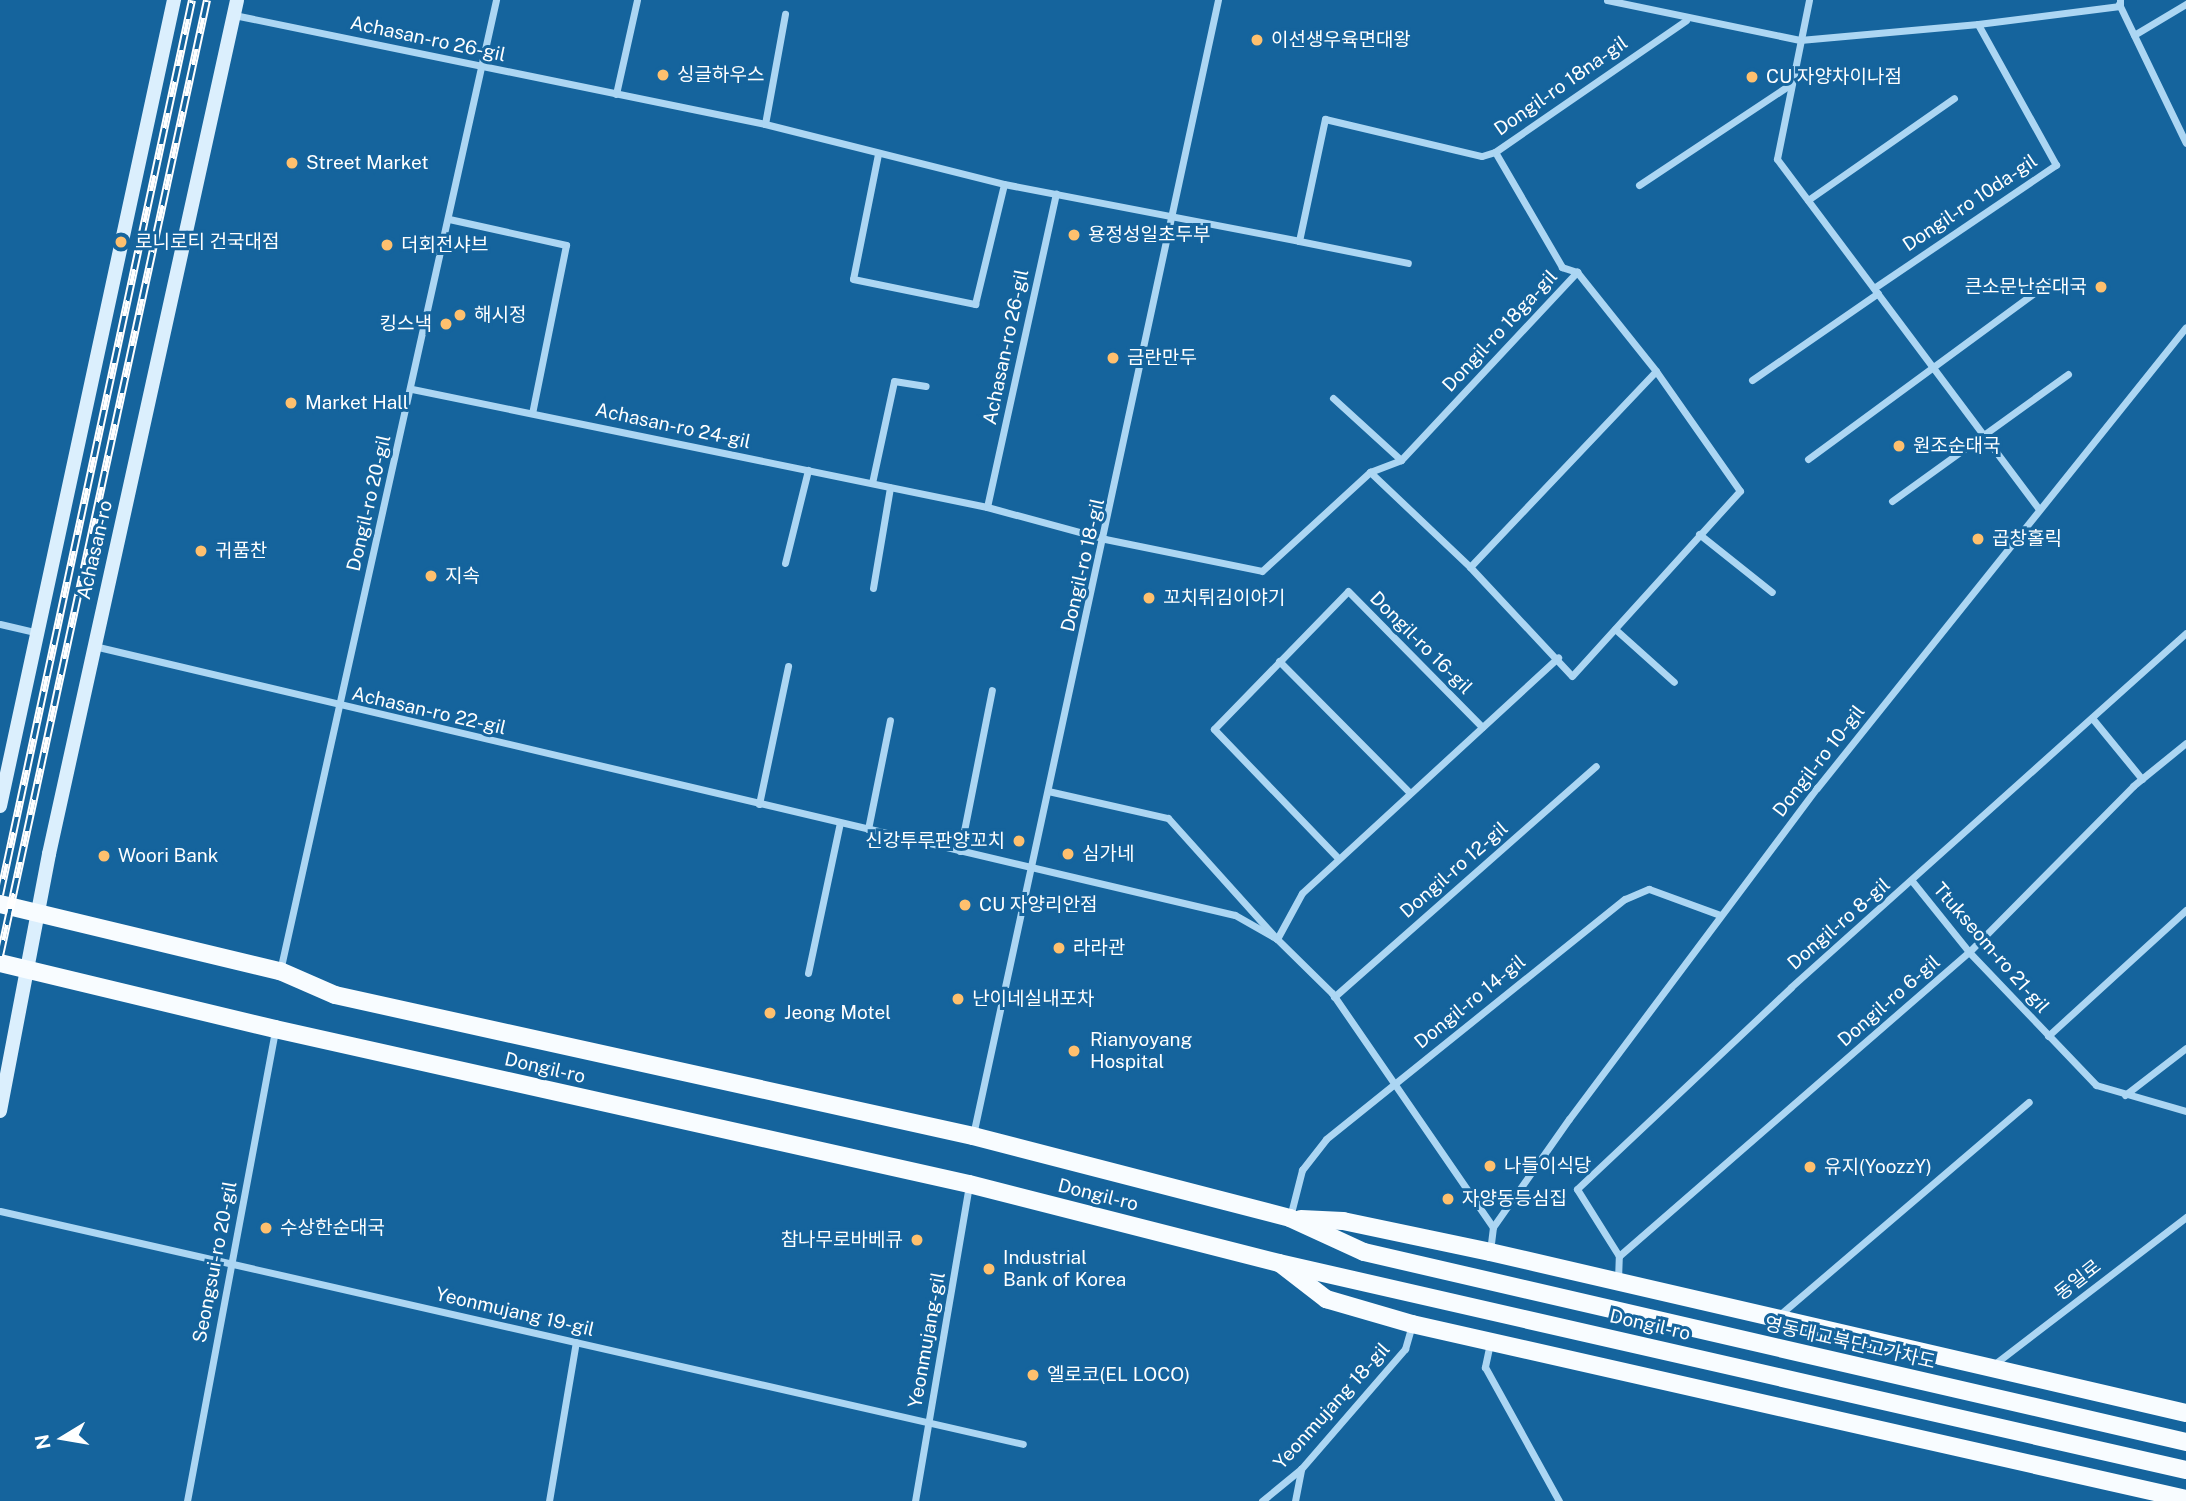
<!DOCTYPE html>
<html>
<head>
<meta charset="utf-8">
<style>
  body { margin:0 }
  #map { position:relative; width:2186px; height:1501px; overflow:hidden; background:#15649d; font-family:"Public Sans","Noto Sans KR",sans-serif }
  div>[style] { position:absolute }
  .street>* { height:7px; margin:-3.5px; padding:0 3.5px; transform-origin:3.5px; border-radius:3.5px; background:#acd6f3 }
  .secondary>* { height:14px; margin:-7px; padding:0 7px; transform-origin:7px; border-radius:7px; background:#dbeffd }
  .primary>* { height:18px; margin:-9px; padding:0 9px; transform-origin:9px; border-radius:9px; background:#f8fcff }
  .rail>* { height:8px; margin-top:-4px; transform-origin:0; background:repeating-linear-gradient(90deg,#15649d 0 16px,#fff 0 32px); box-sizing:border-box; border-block:2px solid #fff }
  .dots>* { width:19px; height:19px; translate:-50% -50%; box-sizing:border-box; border:4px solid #15649d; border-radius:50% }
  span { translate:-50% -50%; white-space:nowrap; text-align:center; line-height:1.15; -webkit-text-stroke:6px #15649d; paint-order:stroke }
  .street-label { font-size:19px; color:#fff }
  .poi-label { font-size:19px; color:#fff }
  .left { translate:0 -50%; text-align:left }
  .right { translate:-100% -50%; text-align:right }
  .north { position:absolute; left:28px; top:1403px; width:70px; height:70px; -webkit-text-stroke:5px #15649d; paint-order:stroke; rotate:259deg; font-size:19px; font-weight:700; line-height:28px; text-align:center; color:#fff }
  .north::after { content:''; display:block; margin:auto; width:24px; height:32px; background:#fff; clip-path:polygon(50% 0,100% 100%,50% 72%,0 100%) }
</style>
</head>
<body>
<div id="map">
  <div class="street">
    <i style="left:1607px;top:0;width:197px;rotate:11.7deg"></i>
    <i style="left:1800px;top:40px;width:179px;rotate:-5.1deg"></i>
    <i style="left:1978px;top:24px;width:143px;rotate:-7.2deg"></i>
    <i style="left:2120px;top:6px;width:6px;rotate:-90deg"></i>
    <i style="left:1809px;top:0;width:162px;rotate:101.4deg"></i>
    <i style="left:1777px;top:159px;width:436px;rotate:53.2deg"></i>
    <i style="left:2119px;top:4px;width:154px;rotate:64.3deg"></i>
    <i style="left:234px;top:15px;width:542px;rotate:11.6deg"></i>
    <i style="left:765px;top:124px;width:246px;rotate:14.1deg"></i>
    <i style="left:1004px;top:184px;width:300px;rotate:10.9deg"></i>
    <i style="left:1299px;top:241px;width:125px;rotate:-78deg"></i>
    <i style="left:1325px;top:119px;width:161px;rotate:13.3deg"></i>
    <i style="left:1482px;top:156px;width:14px;rotate:-17deg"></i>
    <i style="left:1495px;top:152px;width:232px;rotate:-34.6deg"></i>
    <i style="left:2134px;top:35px;width:61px;rotate:-30.8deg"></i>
    <i style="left:616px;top:94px;width:96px;rotate:-77.4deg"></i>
    <i style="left:765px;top:124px;width:112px;rotate:-79.7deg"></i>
    <i style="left:878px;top:154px;width:127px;rotate:101.3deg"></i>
    <i style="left:853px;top:279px;width:125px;rotate:11.6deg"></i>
    <i style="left:975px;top:304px;width:123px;rotate:-76.4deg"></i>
    <i style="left:1639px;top:185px;width:182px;rotate:-33.6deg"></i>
    <i style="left:1808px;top:200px;width:178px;rotate:-34.9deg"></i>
    <i style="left:449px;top:219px;width:120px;rotate:12.5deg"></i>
    <i style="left:566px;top:245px;width:171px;rotate:101.4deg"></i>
    <i style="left:1299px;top:241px;width:111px;rotate:11.4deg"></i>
    <i style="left:1874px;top:288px;width:220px;rotate:-34.1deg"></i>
    <i style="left:2056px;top:165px;width:161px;rotate:-119deg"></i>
    <i style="left:1752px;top:380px;width:153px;rotate:-34.6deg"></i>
    <i style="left:412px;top:389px;width:587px;rotate:11.6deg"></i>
    <i style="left:987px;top:507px;width:122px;rotate:15.2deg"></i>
    <i style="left:1105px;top:539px;width:160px;rotate:11.5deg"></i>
    <i style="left:1262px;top:571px;width:147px;rotate:-42.5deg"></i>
    <i style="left:1370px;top:472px;width:33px;rotate:-21deg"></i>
    <i style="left:1401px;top:460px;width:258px;rotate:-46.9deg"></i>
    <i style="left:1577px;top:272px;width:16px;rotate:-162deg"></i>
    <i style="left:1562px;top:267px;width:133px;rotate:-120.2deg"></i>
    <i style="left:1333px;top:398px;width:92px;rotate:42.4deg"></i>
    <i style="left:1808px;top:459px;width:300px;rotate:-36.3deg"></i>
    <i style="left:1370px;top:472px;width:138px;rotate:43.5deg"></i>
    <i style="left:1470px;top:567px;width:149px;rotate:46.9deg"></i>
    <i style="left:1572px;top:676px;width:250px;rotate:-47.8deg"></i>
    <i style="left:1740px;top:491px;width:146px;rotate:-125deg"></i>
    <i style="left:1656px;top:371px;width:127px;rotate:-128.6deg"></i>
    <i style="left:872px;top:483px;width:104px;rotate:-77.8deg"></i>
    <i style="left:894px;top:381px;width:32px;rotate:9deg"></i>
    <i style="left:1892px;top:501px;width:217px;rotate:-35.8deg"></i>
    <i style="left:987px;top:507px;width:321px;rotate:-77.6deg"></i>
    <i style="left:1699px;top:534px;width:93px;rotate:38.5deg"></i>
    <i style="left:785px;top:563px;width:96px;rotate:-76.1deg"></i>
    <i style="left:1470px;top:567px;width:270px;rotate:-46.5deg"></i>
    <i style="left:873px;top:588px;width:102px;rotate:-80.4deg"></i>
    <i style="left:0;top:624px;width:37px;rotate:13deg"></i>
    <i style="left:1615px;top:629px;width:79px;rotate:41.9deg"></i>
    <i style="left:94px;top:646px;width:1172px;rotate:13.27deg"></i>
    <i style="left:1235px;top:915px;width:48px;rotate:29.7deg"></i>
    <i style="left:1277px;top:939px;width:77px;rotate:44.5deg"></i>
    <i style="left:1332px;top:993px;width:284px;rotate:55.5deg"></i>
    <i style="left:1493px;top:1227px;width:23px;rotate:97deg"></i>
    <i style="left:1279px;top:661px;width:183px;rotate:45.2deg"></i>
    <i style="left:2092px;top:718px;width:79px;rotate:50.7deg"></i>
    <i style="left:1048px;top:791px;width:123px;rotate:12.7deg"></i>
    <i style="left:1168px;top:818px;width:163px;rotate:48deg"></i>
    <i style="left:1277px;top:939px;width:52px;rotate:-61.5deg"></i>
    <i style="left:1302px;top:893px;width:348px;rotate:-42.6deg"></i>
    <i style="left:759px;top:804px;width:141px;rotate:-78.1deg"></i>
    <i style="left:868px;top:829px;width:111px;rotate:-78.6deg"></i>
    <i style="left:960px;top:851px;width:164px;rotate:-78.8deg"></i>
    <i style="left:1338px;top:858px;width:179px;rotate:-133.9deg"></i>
    <i style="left:1214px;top:729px;width:192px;rotate:-45.8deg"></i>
    <i style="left:1348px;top:591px;width:191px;rotate:45.4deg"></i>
    <i style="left:1912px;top:881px;width:91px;rotate:51.2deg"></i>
    <i style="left:1969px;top:952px;width:184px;rotate:46.3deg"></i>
    <i style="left:2096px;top:1085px;width:94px;rotate:16.1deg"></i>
    <i style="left:280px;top:971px;width:995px;rotate:-77.46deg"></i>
    <i style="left:808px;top:973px;width:153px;rotate:-78deg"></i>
    <i style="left:1334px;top:997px;width:349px;rotate:-41.4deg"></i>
    <i style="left:2048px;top:1036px;width:187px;rotate:-42.4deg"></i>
    <i style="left:2125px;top:1095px;width:77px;rotate:-37.6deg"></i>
    <i style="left:973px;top:1135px;width:1161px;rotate:-77.82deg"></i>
    <i style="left:0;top:1211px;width:1049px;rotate:12.83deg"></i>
    <i style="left:1290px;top:1217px;width:49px;rotate:-75.7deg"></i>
    <i style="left:1302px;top:1170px;width:39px;rotate:-52deg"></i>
    <i style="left:1326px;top:1139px;width:383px;rotate:-38.8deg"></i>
    <i style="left:1625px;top:899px;width:26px;rotate:-23deg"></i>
    <i style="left:1649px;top:889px;width:76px;rotate:20.1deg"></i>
    <i style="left:1493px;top:1227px;width:132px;rotate:-54.9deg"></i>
    <i style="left:1569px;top:1119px;width:414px;rotate:-53.2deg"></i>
    <i style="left:1817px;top:788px;width:590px;rotate:-51.33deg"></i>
    <i style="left:1619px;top:1256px;width:79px;rotate:-122.1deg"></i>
    <i style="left:1577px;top:1189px;width:294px;rotate:-43.3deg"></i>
    <i style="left:1791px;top:987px;width:530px;rotate:-41.87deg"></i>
    <i style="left:1618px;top:1280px;width:24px;rotate:-88deg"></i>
    <i style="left:1619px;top:1256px;width:464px;rotate:-41deg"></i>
    <i style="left:1969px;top:952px;width:233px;rotate:-45.3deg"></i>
    <i style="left:2133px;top:786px;width:68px;rotate:-39.1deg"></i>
    <i style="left:1777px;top:1317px;width:331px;rotate:-40.5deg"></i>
    <i style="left:1490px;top:1343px;width:25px;rotate:102deg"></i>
    <i style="left:1485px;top:1367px;width:153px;rotate:61.1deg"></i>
    <i style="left:1992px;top:1366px;width:245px;rotate:-37.5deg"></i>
    <i style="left:187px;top:1501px;width:479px;rotate:-79.4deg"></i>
    <i style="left:549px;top:1501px;width:161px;rotate:-80.4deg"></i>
    <i style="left:915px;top:1501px;width:321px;rotate:-80.3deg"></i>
    <i style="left:1262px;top:1501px;width:50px;rotate:-39.4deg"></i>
    <i style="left:1301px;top:1469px;width:159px;rotate:-49.1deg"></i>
    <i style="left:1405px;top:1349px;width:25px;rotate:-74deg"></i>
    <i style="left:1295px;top:1501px;width:33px;rotate:-79deg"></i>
  </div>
  <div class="secondary">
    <i style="left:0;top:806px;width:825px;rotate:-77.82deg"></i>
    <i style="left:0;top:1111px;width:262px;rotate:-79.2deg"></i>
    <i style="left:49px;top:854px;width:874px;rotate:-77.58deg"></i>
  </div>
  <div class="primary">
    <i style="left:0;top:904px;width:288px;rotate:13.5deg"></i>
    <i style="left:280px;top:971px;width:60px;rotate:23.6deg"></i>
    <i style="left:335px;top:995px;width:653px;rotate:12.46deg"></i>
    <i style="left:973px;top:1136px;width:327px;rotate:14.5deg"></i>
    <i style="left:1290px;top:1218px;width:81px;rotate:24.7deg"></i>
    <i style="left:1364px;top:1252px;width:844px;rotate:13.01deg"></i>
    <i style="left:0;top:963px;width:283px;rotate:13.5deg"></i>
    <i style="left:275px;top:1029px;width:711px;rotate:12.59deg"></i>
    <i style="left:969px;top:1184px;width:320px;rotate:14.3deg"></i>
    <i style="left:1279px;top:1263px;width:930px;rotate:12.86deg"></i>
    <i style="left:1301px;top:1219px;width:42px;rotate:2.7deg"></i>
    <i style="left:1343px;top:1221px;width:150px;rotate:11.9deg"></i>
    <i style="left:1490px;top:1252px;width:714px;rotate:13.02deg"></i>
    <i style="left:1282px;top:1265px;width:56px;rotate:37.7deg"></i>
    <i style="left:1326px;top:1299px;width:90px;rotate:16.2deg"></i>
    <i style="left:1412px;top:1324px;width:794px;rotate:12.74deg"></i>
  </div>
  <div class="rail">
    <i style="left:0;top:895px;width:915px;rotate:-77.89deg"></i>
    <i style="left:0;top:956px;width:978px;rotate:-77.78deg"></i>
  </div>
  <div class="dots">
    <i style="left:1257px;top:40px;background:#ffc06e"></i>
    <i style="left:663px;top:75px;background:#ffc06e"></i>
    <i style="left:1752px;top:77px;background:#ffc06e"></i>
    <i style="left:292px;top:163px;background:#ffc06e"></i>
    <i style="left:1074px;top:235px;background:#ffc06e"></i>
    <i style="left:121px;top:242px;background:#ffc06e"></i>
    <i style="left:387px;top:245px;background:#ffc06e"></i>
    <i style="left:2101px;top:287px;background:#ffc06e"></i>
    <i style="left:460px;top:315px;background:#ffc06e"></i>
    <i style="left:446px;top:324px;background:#ffc06e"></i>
    <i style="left:1113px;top:358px;background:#ffc06e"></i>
    <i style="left:291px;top:403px;background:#ffc06e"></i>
    <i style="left:1899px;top:446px;background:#ffc06e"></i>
    <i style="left:1978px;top:539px;background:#ffc06e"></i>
    <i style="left:201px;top:551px;background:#ffc06e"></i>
    <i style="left:431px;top:576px;background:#ffc06e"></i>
    <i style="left:1149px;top:598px;background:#ffc06e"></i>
    <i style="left:1019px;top:841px;background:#ffc06e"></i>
    <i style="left:1068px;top:854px;background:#ffc06e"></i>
    <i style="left:104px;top:856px;background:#ffc06e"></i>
    <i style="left:965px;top:905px;background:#ffc06e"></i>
    <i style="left:1059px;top:948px;background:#ffc06e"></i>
    <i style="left:958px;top:999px;background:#ffc06e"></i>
    <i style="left:770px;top:1013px;background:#ffc06e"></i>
    <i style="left:1074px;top:1051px;background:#ffc06e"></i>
    <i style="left:1490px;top:1166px;background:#ffc06e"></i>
    <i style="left:1810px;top:1167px;background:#ffc06e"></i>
    <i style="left:1448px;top:1199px;background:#ffc06e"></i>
    <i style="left:266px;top:1228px;background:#ffc06e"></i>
    <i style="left:917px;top:1240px;background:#ffc06e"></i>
    <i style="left:989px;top:1269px;background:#ffc06e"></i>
    <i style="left:1033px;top:1375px;background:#ffc06e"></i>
  </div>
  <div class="street-label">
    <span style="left:428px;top:39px;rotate:12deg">Achasan-ro 26-gil</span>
    <span style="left:1561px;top:86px;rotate:-35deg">Dongil-ro 18na-gil</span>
    <span style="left:1970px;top:203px;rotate:-34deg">Dongil-ro 10da-gil</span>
    <span style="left:1500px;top:331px;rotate:-47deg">Dongil-ro 18ga-gil</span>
    <span style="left:1006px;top:347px;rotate:-78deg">Achasan-ro 26-gil</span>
    <span style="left:673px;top:426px;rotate:12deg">Achasan-ro 24-gil</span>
    <span style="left:369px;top:503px;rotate:-77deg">Dongil-ro 20-gil</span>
    <span style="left:95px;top:550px;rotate:-77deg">Achasan-ro</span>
    <span style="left:1083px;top:565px;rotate:-77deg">Dongil-ro 18-gil</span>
    <span style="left:1421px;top:643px;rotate:45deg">Dongil-ro 16-gil</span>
    <span style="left:429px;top:711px;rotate:13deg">Achasan-ro 22-gil</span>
    <span style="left:1819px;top:761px;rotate:-52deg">Dongil-ro 10-gil</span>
    <span style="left:1454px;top:870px;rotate:-41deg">Dongil-ro 12-gil</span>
    <span style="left:1839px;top:924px;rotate:-41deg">Dongil-ro 8-gil</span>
    <span style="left:1991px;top:948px;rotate:49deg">Ttukseom-ro 21-gil</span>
    <span style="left:1889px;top:1001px;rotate:-41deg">Dongil-ro 6-gil</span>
    <span style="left:1470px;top:1002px;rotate:-39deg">Dongil-ro 14-gil</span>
    <span style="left:545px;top:1068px;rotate:13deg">Dongil-ro</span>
    <span style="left:1098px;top:1195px;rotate:14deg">Dongil-ro</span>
    <span style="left:215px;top:1262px;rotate:-79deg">Seongsui-ro 20-gil</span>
    <span style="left:2078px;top:1280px;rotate:-38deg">동일로</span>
    <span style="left:515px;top:1312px;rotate:13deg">Yeonmujang 19-gil</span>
    <span style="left:1650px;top:1325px;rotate:13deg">Dongil-ro</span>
    <span style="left:927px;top:1340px;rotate:-80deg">Yeonmujang-gil</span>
    <span style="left:1850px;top:1343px;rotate:13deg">영동대교북단고가차도</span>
    <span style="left:1332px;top:1406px;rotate:-48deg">Yeonmujang 18-gil</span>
  </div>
  <div class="poi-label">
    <span class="left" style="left:1271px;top:40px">이선생우육면대왕</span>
    <span class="left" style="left:677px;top:75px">싱글하우스</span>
    <span class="left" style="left:1766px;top:77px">CU 자양차이나점</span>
    <span class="left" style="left:306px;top:163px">Street Market</span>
    <span class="left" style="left:1088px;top:235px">용정성일초두부</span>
    <span class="left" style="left:135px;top:242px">로니로티 건국대점</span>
    <span class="left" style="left:401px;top:245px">더회전샤브</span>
    <span class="right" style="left:2087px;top:287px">큰소문난순대국</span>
    <span class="left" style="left:474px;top:315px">해시정</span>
    <span class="right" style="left:432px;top:324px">킹스낵</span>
    <span class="left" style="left:1127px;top:358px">금란만두</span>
    <span class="left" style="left:305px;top:403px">Market Hall</span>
    <span class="left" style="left:1913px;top:446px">원조순대국</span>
    <span class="left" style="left:1992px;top:539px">곱창홀릭</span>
    <span class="left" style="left:215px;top:551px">귀품찬</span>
    <span class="left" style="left:445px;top:576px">지속</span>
    <span class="left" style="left:1163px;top:598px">꼬치튀김이야기</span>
    <span class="right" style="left:1005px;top:841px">신강투루판양꼬치</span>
    <span class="left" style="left:1082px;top:854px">심가네</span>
    <span class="left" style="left:118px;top:856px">Woori Bank</span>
    <span class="left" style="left:979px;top:905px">CU 자양리안점</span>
    <span class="left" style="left:1073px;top:948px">라라관</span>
    <span class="left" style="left:972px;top:999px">난이네실내포차</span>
    <span class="left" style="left:784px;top:1013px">Jeong Motel</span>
    <span class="left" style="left:1090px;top:1051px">Rianyoyang<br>Hospital</span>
    <span class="left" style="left:1504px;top:1166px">나들이식당</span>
    <span class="left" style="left:1824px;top:1167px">유지(YoozzY)</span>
    <span class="left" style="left:1462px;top:1199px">자양동등심집</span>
    <span class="left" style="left:280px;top:1228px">수상한순대국</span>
    <span class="right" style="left:903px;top:1240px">참나무로바베큐</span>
    <span class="left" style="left:1003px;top:1269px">Industrial<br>Bank of Korea</span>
    <span class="left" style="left:1047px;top:1375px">엘로코(EL LOCO)</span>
  </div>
  <div class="north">N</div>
</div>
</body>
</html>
